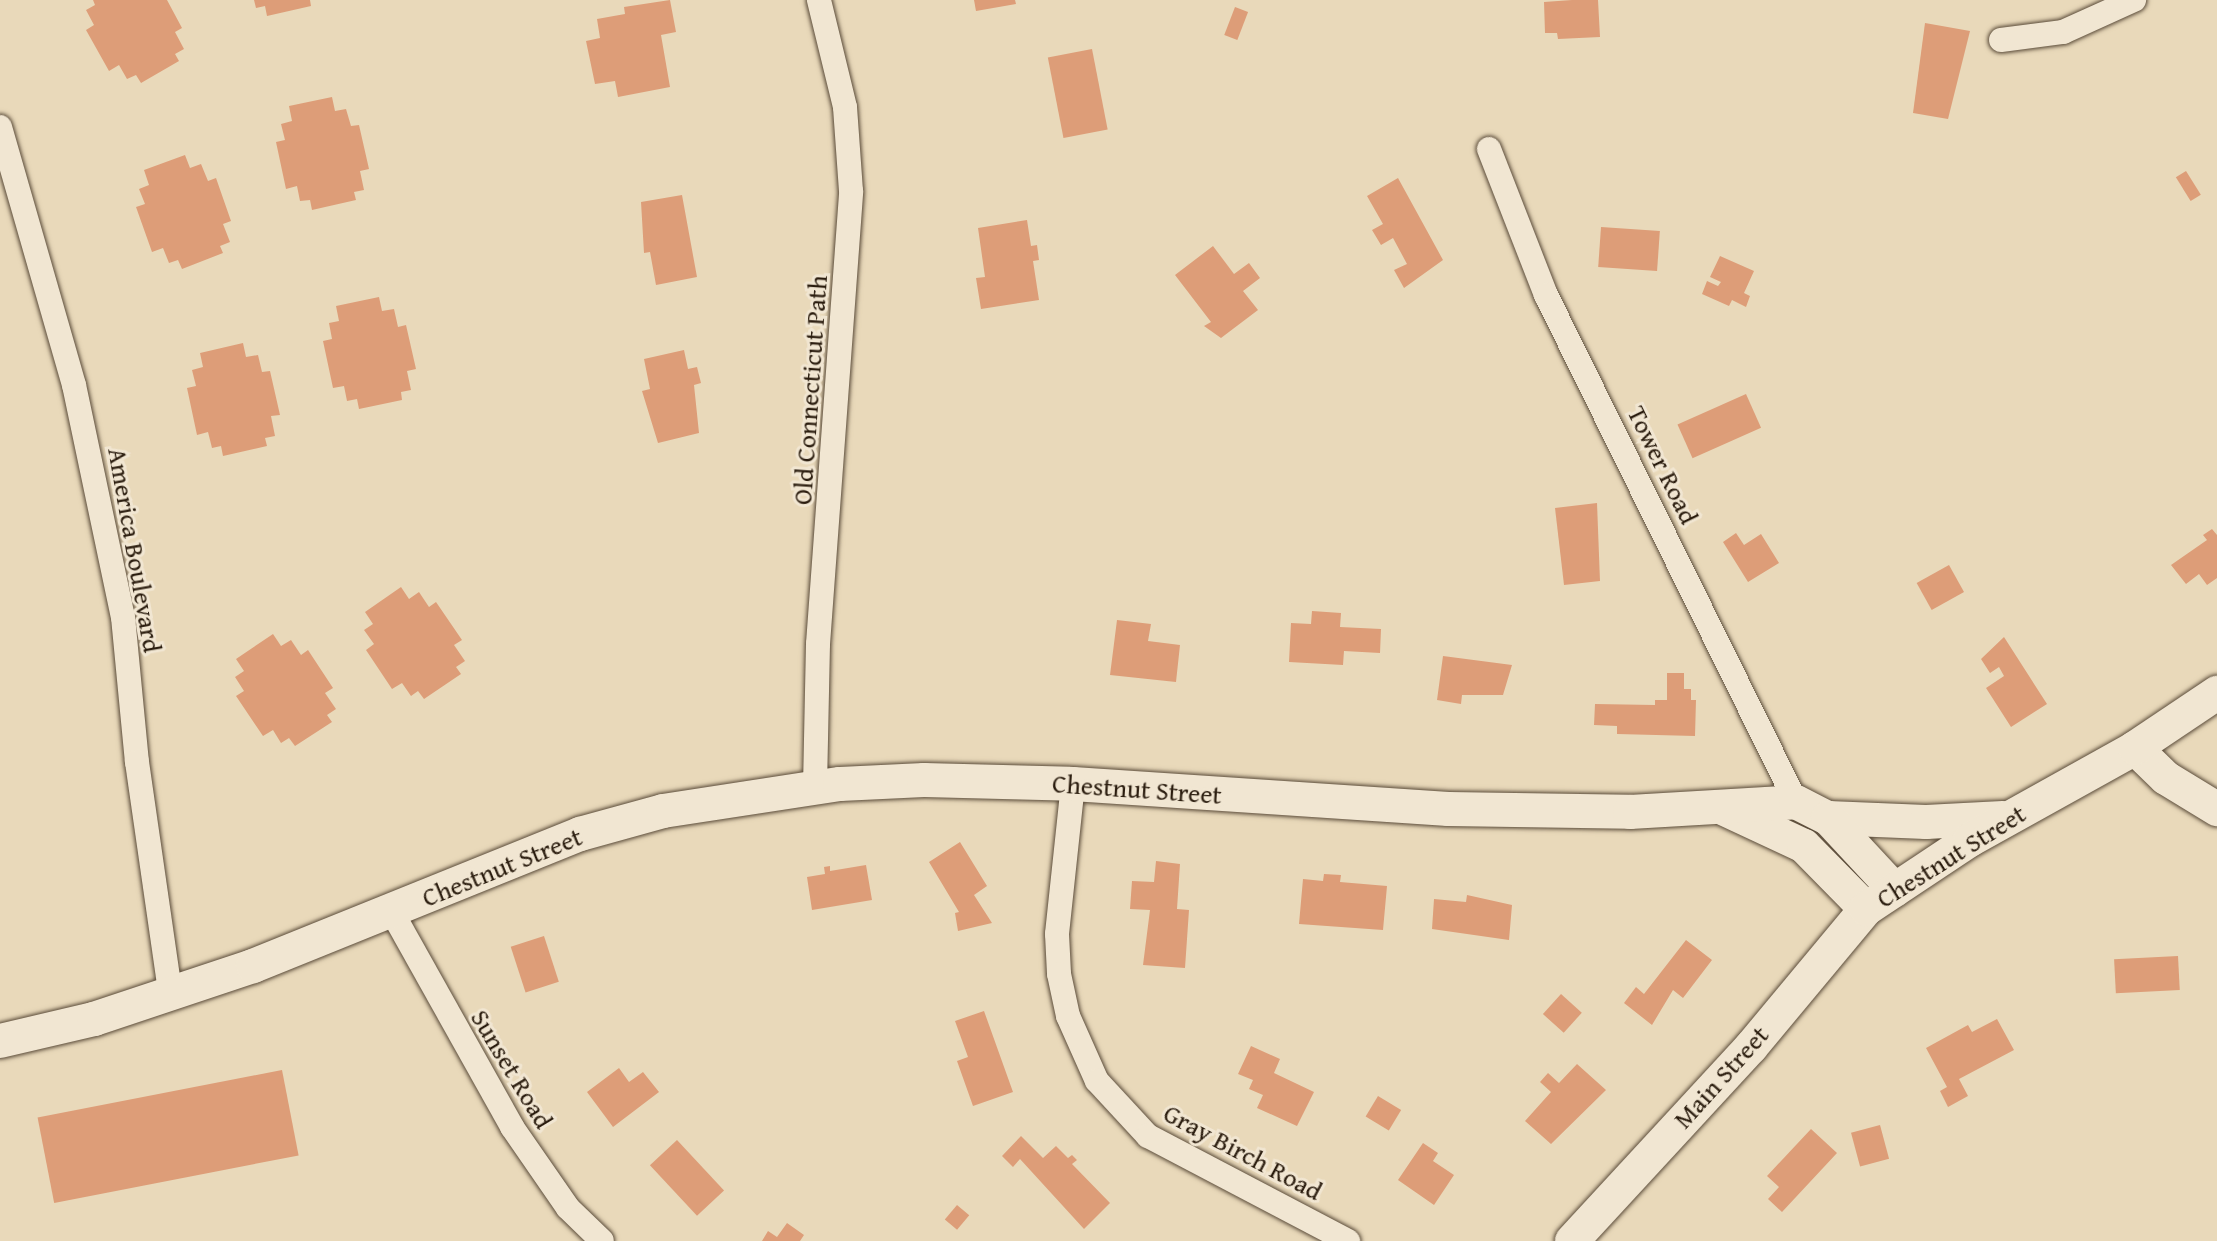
<!DOCTYPE html>
<html>
<head>
<meta charset="utf-8">
<style>
  body { margin:0 }
  #map { position:relative; width:2217px; height:1241px; overflow:hidden; background:#e9d9ba; font-family:"Gentium Book Plus",serif }
  div>[style] { position:absolute }
  .building>* { inset:0; background:#dd9d78; transform-origin:0 0 }
  .roads { filter:drop-shadow(0 0 2px #5a4b39) drop-shadow(0 0 2px #5a4b39) }
  .minor>* { height:24px; margin:-12px; padding:0 12px; transform-origin:12px; border-radius:12px; background:#f1e6d2 }
  .secondary>* { height:34px; margin:-17px; padding:0 17px; transform-origin:17px; border-radius:17px; background:#f1e6d2 }
  span { translate:-50% -50%; white-space:nowrap; text-align:center; line-height:1.15; -webkit-text-stroke:6px #f1e6d2; paint-order:stroke }
  .street-label { font-size:26px; color:#2a1c0e }
</style>
</head>
<body>
<div id="map">
  <div class="building">
    <i style="clip-path:polygon(93px 0,167px 0,182px 28px,175px 32px,184px 49px,175px 54px,179px 61px,141px 83px,136px 75px,127px 79px,119px 65px,109px 71px,86px 30px,94px 25px,86px 10px,95px 5px)"></i>
    <i style="clip-path:polygon(254px 0,310px 0,311px 6px,267px 16px,265px 6px,256px 8px)"></i>
    <i style="clip-path:polygon(670px 0,676px 32px,661px 35px,670px 87px,618px 97px,615px 81px,595px 84px,586px 41px,600px 38px,597px 19px,625px 14px,624px 7px)"></i>
    <i style="clip-path:polygon(974px 0,1015px 0,1016px 4px,976px 11px)"></i>
    <i style="clip-path:polygon(1572px 0,1598px 0,1600px 37px,1558px 39px,1557px 33px,1545px 33px,1544px 2px)"></i>
    <i style="left:1235px;top:7px;width:14px;height:30px;rotate:21deg"></i>
    <i style="clip-path:polygon(1925px 23px,1970px 31px,1948px 119px,1913px 113px)"></i>
    <i style="left:1092px;top:49px;width:82px;height:45px;rotate:79deg"></i>
    <i style="clip-path:polygon(332px 97px,335px 111px,346px 109px,351px 126px,359px 125px,369px 169px,360px 171px,364px 190px,354px 192px,356px 200px,312px 210px,310px 200px,300px 201px,297px 186px,286px 189px,276px 142px,285px 140px,281px 124px,292px 121px,289px 106px)"></i>
    <i style="clip-path:polygon(185px 155px,190px 168px,201px 164px,208px 181px,216px 178px,231px 221px,223px 224px,230px 242px,220px 246px,223px 253px,182px 269px,178px 260px,169px 263px,163px 248px,152px 252px,136px 207px,145px 204px,139px 189px,149px 185px,144px 170px)"></i>
    <i style="left:2186px;top:171px;width:28px;height:12px;rotate:58deg"></i>
    <i style="clip-path:polygon(1398px 178px,1443px 260px,1404px 288px,1394px 270px,1407px 264px,1393px 238px,1381px 245px,1372px 230px,1383px 224px,1367px 196px)"></i>
    <i style="clip-path:polygon(682px 195px,697px 277px,656px 285px,650px 252px,644px 253px,641px 202px)"></i>
    <i style="clip-path:polygon(1027px 220px,1031px 246px,1037px 245px,1039px 260px,1033px 261px,1039px 300px,981px 309px,976px 278px,985px 277px,978px 228px)"></i>
    <i style="left:1601px;top:227px;width:59px;height:40px;rotate:4deg"></i>
    <i style="clip-path:polygon(1213px 246px,1234px 274px,1249px 263px,1260px 278px,1243px 291px,1258px 310px,1221px 338px,1204px 326px,1211px 322px,1175px 275px)"></i>
    <i style="clip-path:polygon(1720px 256px,1754px 271px,1744px 293px,1750px 296px,1746px 307px,1732px 300px,1729px 306px,1702px 294px,1707px 281px,1718px 286px,1721px 282px,1710px 277px)"></i>
    <i style="clip-path:polygon(379px 297px,382px 311px,394px 309px,398px 327px,406px 325px,416px 369px,407px 371px,411px 390px,401px 392px,402px 400px,359px 409px,357px 399px,347px 401px,344px 386px,333px 388px,323px 341px,332px 339px,329px 323px,339px 321px,336px 306px)"></i>
    <i style="clip-path:polygon(243px 343px,246px 357px,258px 355px,262px 372px,270px 371px,280px 415px,271px 416px,275px 436px,265px 438px,267px 446px,223px 456px,221px 446px,212px 448px,208px 432px,197px 435px,187px 388px,196px 386px,192px 370px,203px 367px,200px 353px)"></i>
    <i style="clip-path:polygon(684px 350px,688px 369px,697px 367px,701px 383px,694px 385px,699px 433px,658px 443px,642px 391px,650px 389px,644px 359px)"></i>
    <i style="left:1746px;top:394px;width:37px;height:75px;rotate:66deg"></i>
    <i style="clip-path:polygon(1597px 503px,1600px 581px,1564px 585px,1555px 508px)"></i>
    <i style="clip-path:polygon(2212px 529px,2217px 535px,2217px 578px,2207px 585px,2199px 574px,2186px 584px,2171px 565px,2207px 540px,2203px 535px)"></i>
    <i style="clip-path:polygon(1736px 533px,1744px 545px,1761px 534px,1779px 563px,1748px 582px,1723px 542px)"></i>
    <i style="left:1949px;top:565px;width:31px;height:37px;rotate:61deg"></i>
    <i style="clip-path:polygon(401px 587px,409px 599px,419px 592px,429px 607px,436px 602px,462px 640px,454px 645px,465px 661px,456px 667px,461px 674px,424px 699px,418px 691px,411px 696px,402px 683px,392px 689px,366px 650px,374px 644px,364px 630px,373px 624px,365px 612px)"></i>
    <i style="clip-path:polygon(1312px 611px,1341px 613px,1340px 627px,1381px 629px,1380px 653px,1344px 651px,1343px 665px,1289px 662px,1291px 623px,1311px 624px)"></i>
    <i style="clip-path:polygon(1117px 620px,1151px 624px,1148px 641px,1180px 645px,1176px 682px,1110px 675px)"></i>
    <i style="clip-path:polygon(273px 634px,281px 646px,291px 640px,301px 655px,308px 650px,333px 688px,325px 693px,336px 709px,327px 715px,332px 722px,295px 746px,289px 738px,281px 743px,273px 730px,263px 736px,236px 696px,244px 691px,235px 677px,244px 671px,236px 659px)"></i>
    <i style="clip-path:polygon(2004px 637px,2047px 704px,2011px 727px,1986px 688px,2004px 676px,1999px 667px,1990px 673px,1981px 659px)"></i>
    <i style="clip-path:polygon(1443px 656px,1512px 665px,1503px 695px,1462px 695px,1461px 704px,1437px 700px)"></i>
    <i style="clip-path:polygon(1667px 673px,1684px 673px,1684px 689px,1691px 689px,1691px 700px,1696px 700px,1695px 736px,1617px 734px,1617px 726px,1594px 725px,1595px 704px,1655px 705px,1655px 700px,1667px 700px)"></i>
    <i style="clip-path:polygon(960px 842px,987px 886px,974px 895px,992px 923px,958px 931px,955px 913px,959px 912px,929px 862px)"></i>
    <i style="clip-path:polygon(1156px 861px,1180px 864px,1177px 909px,1189px 910px,1185px 968px,1143px 965px,1150px 910px,1130px 909px,1132px 881px,1154px 882px)"></i>
    <i style="clip-path:polygon(866px 865px,872px 900px,812px 910px,807px 877px,825px 874px,824px 867px,830px 866px,830px 871px)"></i>
    <i style="clip-path:polygon(1324px 874px,1341px 875px,1340px 882px,1387px 886px,1383px 930px,1299px 924px,1303px 879px,1323px 881px)"></i>
    <i style="clip-path:polygon(1467px 895px,1512px 905px,1509px 940px,1432px 929px,1434px 899px,1466px 902px)"></i>
    <i style="left:544px;top:936px;width:48px;height:35px;rotate:72deg"></i>
    <i style="clip-path:polygon(1686px 940px,1712px 960px,1683px 998px,1673px 990px,1652px 1025px,1624px 1003px,1636px 987px,1644px 994px)"></i>
    <i style="left:2178px;top:956px;width:34px;height:64px;rotate:87deg"></i>
    <i style="left:1561px;top:994px;width:28px;height:27px;rotate:42deg"></i>
    <i style="clip-path:polygon(984px 1011px,1013px 1092px,973px 1106px,957px 1061px,968px 1057px,955px 1021px)"></i>
    <i style="clip-path:polygon(1997px 1019px,2014px 1050px,1959px 1079px,1968px 1096px,1948px 1107px,1940px 1091px,1947px 1087px,1926px 1048px,1968px 1025px,1972px 1032px)"></i>
    <i style="clip-path:polygon(1251px 1046px,1280px 1059px,1274px 1073px,1314px 1092px,1297px 1126px,1257px 1108px,1263px 1095px,1249px 1089px,1253px 1080px,1238px 1074px)"></i>
    <i style="clip-path:polygon(1577px 1064px,1606px 1090px,1551px 1144px,1525px 1121px,1551px 1092px,1540px 1082px,1548px 1073px,1559px 1083px)"></i>
    <i style="clip-path:polygon(619px 1068px,629px 1082px,643px 1072px,659px 1092px,613px 1127px,587px 1092px)"></i>
    <i style="left:282px;top:1070px;width:87px;height:249px;rotate:79deg"></i>
    <i style="left:1378px;top:1096px;width:27px;height:24px;rotate:31deg"></i>
    <i style="left:1880px;top:1125px;width:35px;height:30px;rotate:75deg"></i>
    <i style="clip-path:polygon(1811px 1129px,1837px 1153px,1782px 1212px,1768px 1199px,1779px 1187px,1767px 1176px)"></i>
    <i style="clip-path:polygon(1021px 1136px,1043px 1158px,1056px 1146px,1068px 1158px,1072px 1155px,1077px 1160px,1072px 1164px,1110px 1203px,1084px 1229px,1020px 1159px,1013px 1167px,1002px 1156px)"></i>
    <i style="left:677px;top:1140px;width:69px;height:37px;rotate:47deg"></i>
    <i style="clip-path:polygon(1423px 1143px,1438px 1153px,1433px 1161px,1454px 1175px,1434px 1205px,1398px 1180px)"></i>
    <i style="left:957px;top:1205px;width:16px;height:19px;rotate:40deg"></i>
    <i style="clip-path:polygon(787px 1223px,804px 1235px,800px 1241px,762px 1241px,768px 1231px,777px 1237px)"></i>
  </div>
  <div class="roads">
    <div class="minor">
      <i style="left:2001px;top:40px;width:63px;rotate:-7.4deg"></i>
      <i style="left:2063px;top:32px;width:78px;rotate:-24.3deg"></i>
      <i style="left:0;top:127px;width:268px;rotate:74deg"></i>
      <i style="left:74px;top:385px;width:237px;rotate:78.1deg"></i>
      <i style="left:123px;top:617px;width:146px;rotate:84.5deg"></i>
      <i style="left:137px;top:762px;width:232px;rotate:81.8deg"></i>
      <i style="left:1489px;top:149px;width:157px;rotate:68.7deg"></i>
      <i style="left:1546px;top:295px;width:565px;rotate:63.75deg"></i>
      <i style="left:1073px;top:784px;width:151px;rotate:96.1deg"></i>
      <i style="left:1057px;top:934px;width:40px;rotate:87.1deg"></i>
      <i style="left:1059px;top:974px;width:43px;rotate:77.9deg"></i>
      <i style="left:1068px;top:1016px;width:71px;rotate:66deg"></i>
      <i style="left:1097px;top:1081px;width:75px;rotate:47.2deg"></i>
      <i style="left:1148px;top:1136px;width:226px;rotate:27.7deg"></i>
      <i style="left:815px;top:787px;width:143px;rotate:-88.8deg"></i>
      <i style="left:818px;top:644px;width:454px;rotate:-85.8deg"></i>
      <i style="left:851px;top:191px;width:84px;rotate:-94.1deg"></i>
      <i style="left:845px;top:107px;width:110px;rotate:-103.7deg"></i>
      <i style="left:392px;top:912px;width:246px;rotate:60.8deg"></i>
      <i style="left:512px;top:1127px;width:98px;rotate:55.3deg"></i>
      <i style="left:568px;top:1208px;width:47px;rotate:44.1deg"></i>
    </div>
    <div class="secondary">
      <i style="left:2135px;top:748px;width:43px;rotate:44.1deg"></i>
      <i style="left:2166px;top:778px;width:60px;rotate:31.3deg"></i>
      <i style="left:1725px;top:809px;width:87px;rotate:25.1deg"></i>
      <i style="left:1804px;top:846px;width:88px;rotate:45.5deg"></i>
      <i style="left:1828px;top:818px;width:98px;rotate:2.3deg"></i>
      <i style="left:1926px;top:822px;width:77px;rotate:-3deg"></i>
      <i style="left:0;top:1041px;width:97px;rotate:-13.2deg"></i>
      <i style="left:94px;top:1019px;width:168px;rotate:-18.4deg"></i>
      <i style="left:253px;top:966px;width:353px;rotate:-22deg"></i>
      <i style="left:580px;top:834px;width:86px;rotate:-15.5deg"></i>
      <i style="left:663px;top:811px;width:179px;rotate:-8.7deg"></i>
      <i style="left:840px;top:784px;width:84px;rotate:-2.7deg"></i>
      <i style="left:924px;top:780px;width:149px;rotate:1.5deg"></i>
      <i style="left:1073px;top:784px;width:376px;rotate:3.8deg"></i>
      <i style="left:1448px;top:809px;width:182px;rotate:0.9deg"></i>
      <i style="left:1630px;top:812px;width:166px;rotate:-3.4deg"></i>
      <i style="left:1796px;top:802px;width:36px;rotate:27deg"></i>
      <i style="left:1828px;top:818px;width:98px;rotate:47.1deg"></i>
      <i style="left:1572px;top:1241px;width:264px;rotate:-47.3deg"></i>
      <i style="left:1751px;top:1047px;width:180px;rotate:-50.2deg"></i>
      <i style="left:1866px;top:909px;width:125px;rotate:-33.6deg"></i>
      <i style="left:1970px;top:840px;width:189px;rotate:-29.1deg"></i>
      <i style="left:2135px;top:748px;width:99px;rotate:-33.9deg"></i>
    </div>
  </div>
  <div class="street-label">
    <span style="left:810px;top:390px;rotate:-86deg">Old Connecticut Path</span>
    <span style="left:1663px;top:465px;rotate:64deg">Tower Road</span>
    <span style="left:135px;top:550px;rotate:80deg">America Boulevard</span>
    <span style="left:1137px;top:789px;rotate:4deg">Chestnut Street</span>
    <span style="left:1951px;top:856px;rotate:-32deg">Chestnut Street</span>
    <span style="left:502px;top:867px;rotate:-22deg">Chestnut Street</span>
    <span style="left:512px;top:1069px;rotate:59deg">Sunset Road</span>
    <span style="left:1721px;top:1077px;rotate:-48deg">Main Street</span>
    <span style="left:1243px;top:1152px;rotate:28deg">Gray Birch Road</span>
  </div>
</div>
</body>
</html>
